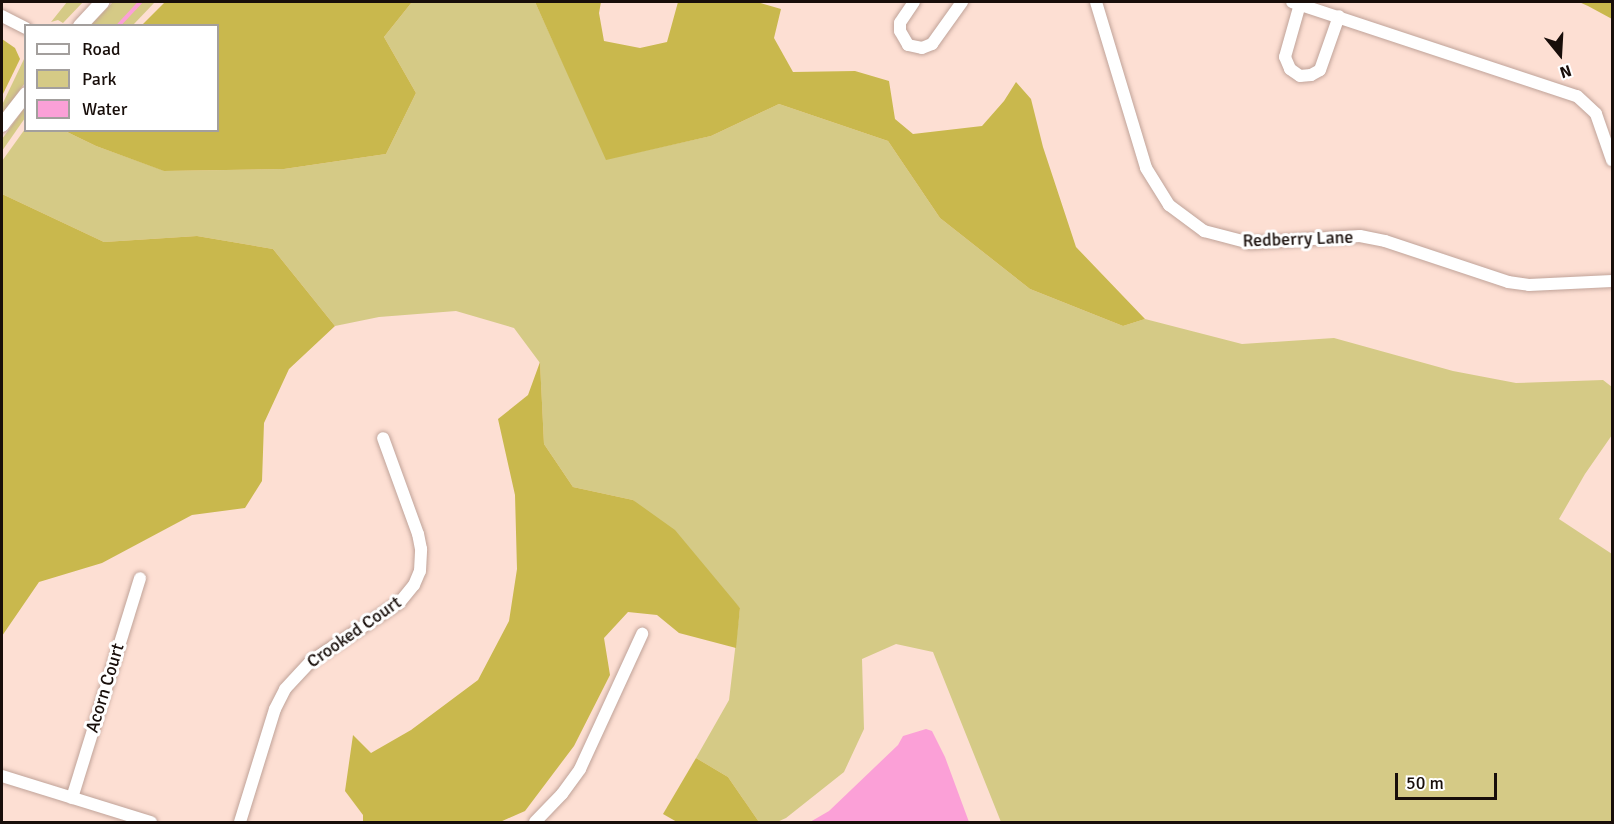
<!DOCTYPE html>
<html>
<head>
<meta charset="utf-8">
<style>
  body { margin:0 }
  #map { position:relative; width:1614px; height:824px; overflow:hidden; background:#fddfd3; font-family:Signika,sans-serif }
  div>[style] { position:absolute }
  .green>* { inset:0; background:#d5ca86 }
  .forest>* { inset:0; background:#c9b84d }
  .water>* { inset:0; background:#fba0d7 }
  .stream>* { height:4px; margin:-2px; padding:0 2px; transform-origin:2px; border-radius:2px; background:#fba0d7 }
  .roads { filter:drop-shadow(0 0 2px #c0a399) drop-shadow(0 0 2px #c0a399) }
  .minor>* { height:12px; margin:-6px; padding:0 6px; transform-origin:6px; border-radius:6px; background:#fff }
  .tertiary>* { height:14px; margin:-7px; padding:0 7px; transform-origin:7px; border-radius:7px; background:#fff }
  span { translate:-50% -50%; white-space:nowrap; text-align:center; line-height:1.15; -webkit-text-stroke:6px #fff; paint-order:stroke }
  .street-label { font-size:18px; color:#180e0a }
  .frame { position:absolute; inset:0; border:3px solid #180e0a; pointer-events:none }
  .legend { position:absolute; left:24px; top:24px; width:195px; height:108px; box-sizing:border-box; background:#fff; border:2px solid #a39f9d; margin:0; padding:8px 10px; list-style:none; font-size:18px; color:#180e0a }
  .legend li { display:flex; align-items:center; gap:12px; height:30px }
  .legend b { width:30px; border:2px solid #a39f9d }
  .north { position:absolute; left:1530px; top:24px; width:60px; height:60px; -webkit-text-stroke:4px #fff; paint-order:stroke; rotate:162deg; font-size:16px; font-weight:700; line-height:24px; text-align:center; color:#180e0a }
  .north::after { content:''; display:block; margin:auto; width:21px; height:27px; background:#180e0a; clip-path:polygon(50% 0,100% 100%,50% 72%,0 100%) }
  .scale { position:absolute; left:1395px; top:773px; width:102px; height:27px; box-sizing:border-box; border:3px solid #180e0a; border-top:0; padding-left:8px; font-size:18px; line-height:21px; white-space:nowrap; color:#180e0a; -webkit-text-stroke:4px #fff; paint-order:stroke }
</style>
</head>
<body>
<div id="map">
  <div class="green">
    <i style="clip-path:polygon(67px 2px,83px 2px,63px 23px,58px 20px,51px 22px)"></i>
    <i style="clip-path:polygon(113px 2px,155px 2px,133px 25px,91px 25px)"></i>
    <i style="clip-path:polygon(412px 2px,535px 2px,607px 159px,711px 136px,779px 104px,888px 141px,940px 218px,1030px 289px,1123px 326px,1145px 319px,1242px 344px,1334px 338px,1453px 371px,1516px 383px,1603px 380px,1612px 387px,1612px 435px,1585px 474px,1559px 519px,1612px 554px,1612px 822px,1001px 822px,933px 652px,896px 644px,862px 659px,864px 729px,844px 772px,786px 818px,777px 822px,759px 822px,728px 777px,696px 758px,729px 700px,740px 608px,633px 500px,573px 487px,544px 444px,540px 363px,514px 328px,456px 311px,379px 317px,335px 326px,273px 249px,197px 236px,104px 242px,2px 194px,2px 161px,25px 129px,65px 131px,96px 146px,165px 171px,284px 169px,386px 154px,416px 93px,384px 37px)"></i>
    <i style="clip-path:polygon(25px 57px,25px 83px,2px 114px,2px 105px)"></i>
    <i style="clip-path:polygon(25px 107px,25px 118px,2px 151px,2px 139px)"></i>
  </div>
  <div class="forest">
    <i style="clip-path:polygon(165px 2px,412px 2px,384px 37px,416px 93px,386px 154px,284px 169px,164px 171px,96px 146px,65px 131px,218px 130px,218px 26px,142px 25px)"></i>
    <i style="clip-path:polygon(535px 2px,601px 2px,599px 13px,604px 41px,640px 48px,667px 42px,678px 2px,757px 2px,781px 9px,774px 38px,793px 72px,855px 71px,889px 81px,895px 119px,913px 134px,982px 126px,1004px 101px,1016px 82px,1031px 99px,1043px 147px,1076px 247px,1145px 319px,1123px 326px,1030px 289px,940px 218px,888px 141px,779px 104px,711px 136px,606px 160px)"></i>
    <i style="clip-path:polygon(1579px 2px,1612px 2px,1612px 19px,1588px 6px)"></i>
    <i style="clip-path:polygon(2px 39px,15px 48px,20px 59px,2px 96px)"></i>
    <i style="clip-path:polygon(2px 194px,104px 242px,197px 236px,273px 249px,335px 326px,289px 369px,264px 423px,262px 481px,245px 508px,192px 515px,102px 563px,39px 582px,2px 636px)"></i>
    <i style="clip-path:polygon(540px 362px,544px 444px,573px 487px,633px 500px,675px 530px,740px 608px,736px 648px,679px 633px,657px 615px,628px 612px,604px 638px,610px 675px,574px 746px,525px 811px,500px 822px,363px 822px,363px 815px,345px 791px,353px 735px,371px 753px,411px 730px,478px 680px,509px 621px,517px 569px,515px 495px,498px 419px,528px 395px)"></i>
    <i style="clip-path:polygon(696px 758px,728px 777px,759px 822px,677px 822px,663px 814px)"></i>
  </div>
  <div class="water">
    <i style="clip-path:polygon(926px 729px,932px 731px,945px 757px,969px 822px,810px 822px,829px 811px,898px 745px,903px 736px)"></i>
  </div>
  <div class="stream">
    <i style="left:118px;top:26px;width:33px;rotate:-47deg"></i>
  </div>
  <div class="roads">
    <div class="minor">
      <i style="left:914px;top:2px;width:25px;rotate:124deg"></i>
      <i style="left:900px;top:23px;width:8px;rotate:90deg"></i>
      <i style="left:900px;top:31px;width:16px;rotate:60deg"></i>
      <i style="left:908px;top:45px;width:14px;rotate:12deg"></i>
      <i style="left:922px;top:48px;width:11px;rotate:-22deg"></i>
      <i style="left:932px;top:44px;width:52px;rotate:-54.5deg"></i>
      <i style="left:1096px;top:2px;width:173px;rotate:73.2deg"></i>
      <i style="left:1146px;top:168px;width:44px;rotate:58.1deg"></i>
      <i style="left:1169px;top:205px;width:44px;rotate:36.6deg"></i>
      <i style="left:1204px;top:231px;width:48px;rotate:14.6deg"></i>
      <i style="left:1250px;top:243px;width:110px;rotate:-3.6deg"></i>
      <i style="left:1360px;top:236px;width:25px;rotate:11deg"></i>
      <i style="left:1385px;top:241px;width:130px;rotate:18.4deg"></i>
      <i style="left:1508px;top:282px;width:21px;rotate:8deg"></i>
      <i style="left:1529px;top:285px;width:83px;rotate:-2.8deg"></i>
      <i style="left:1292px;top:2px;width:300px;rotate:18.3deg"></i>
      <i style="left:1577px;top:96px;width:26px;rotate:43deg"></i>
      <i style="left:1596px;top:114px;width:49px;rotate:70.8deg"></i>
      <i style="left:1300px;top:4px;width:55px;rotate:105.8deg"></i>
      <i style="left:1285px;top:57px;width:13px;rotate:67deg"></i>
      <i style="left:1290px;top:69px;width:12px;rotate:35deg"></i>
      <i style="left:1300px;top:76px;width:11px;rotate:-5deg"></i>
      <i style="left:1311px;top:75px;width:10px;rotate:-29deg"></i>
      <i style="left:1320px;top:70px;width:57px;rotate:-70.6deg"></i>
      <i style="left:2px;top:16px;width:27px;rotate:27deg"></i>
      <i style="left:2px;top:776px;width:156px;rotate:17.2deg"></i>
      <i style="left:72px;top:798px;width:230px;rotate:-72.8deg"></i>
      <i style="left:240px;top:822px;width:118px;rotate:-72.8deg"></i>
      <i style="left:275px;top:709px;width:22px;rotate:-63deg"></i>
      <i style="left:285px;top:689px;width:37px;rotate:-47deg"></i>
      <i style="left:310px;top:662px;width:108px;rotate:-33.7deg"></i>
      <i style="left:400px;top:602px;width:22px;rotate:-51deg"></i>
      <i style="left:414px;top:585px;width:15px;rotate:-67deg"></i>
      <i style="left:420px;top:571px;width:22px;rotate:-87deg"></i>
      <i style="left:421px;top:549px;width:15px;rotate:-101deg"></i>
      <i style="left:418px;top:534px;width:102px;rotate:-110deg"></i>
      <i style="left:535px;top:822px;width:39px;rotate:-46deg"></i>
      <i style="left:562px;top:794px;width:31px;rotate:-54deg"></i>
      <i style="left:580px;top:769px;width:149px;rotate:-65.3deg"></i>
    </div>
    <div class="tertiary">
      <i style="left:80px;top:26px;width:33px;rotate:-47deg"></i>
      <i style="left:2px;top:125px;width:39px;rotate:-52deg"></i>
    </div>
  </div>
  <div class="street-label">
    <span style="left:1298px;top:239px;rotate:-2deg">Redberry Lane</span>
    <span style="left:354px;top:632px;rotate:-35deg">Crooked Court</span>
    <span style="left:105px;top:688px;rotate:-73deg">Acorn Court</span>
  </div>
  <div class="frame"></div>
  <ul class="legend">
  <li><b style="height:8px;background:#fff"></b>Road</li>
  <li><b style="height:16px;background:#d5ca86"></b>Park</li>
  <li><b style="height:16px;background:#fba0d7"></b>Water</li>
  </ul>
  <div class="north">N</div>
  <div class="scale">50 m</div>
</div>
</body>
</html>
